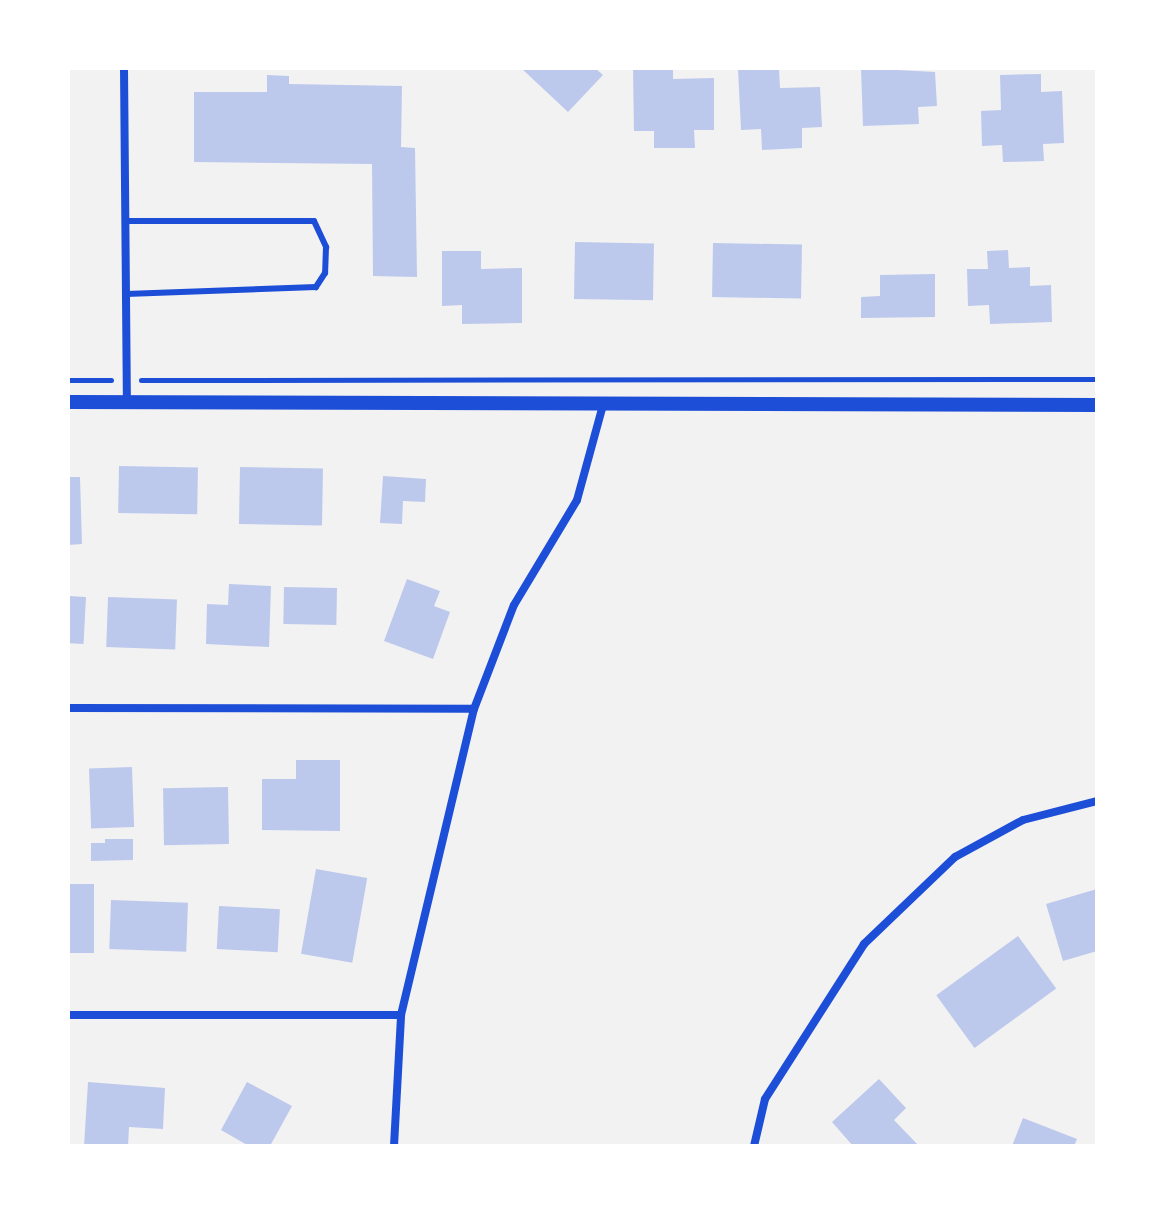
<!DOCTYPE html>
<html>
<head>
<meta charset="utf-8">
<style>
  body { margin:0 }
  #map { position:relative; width:1165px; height:1214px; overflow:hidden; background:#f2f2f2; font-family:Roboto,sans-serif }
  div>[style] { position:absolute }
  .building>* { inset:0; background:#bdc9ec; transform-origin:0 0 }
  .path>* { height:5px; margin:-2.5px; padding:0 2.5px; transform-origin:2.5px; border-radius:2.5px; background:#1d4ed8 }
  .service>* { height:6px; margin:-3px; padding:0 3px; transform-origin:3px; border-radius:3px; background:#1d4ed8 }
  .minor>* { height:8px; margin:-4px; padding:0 4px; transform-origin:4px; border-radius:4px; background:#1d4ed8 }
  .tertiary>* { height:14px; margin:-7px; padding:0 7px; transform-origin:7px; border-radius:7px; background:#1d4ed8 }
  span { translate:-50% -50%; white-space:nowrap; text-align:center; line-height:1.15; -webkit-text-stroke:8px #fff; paint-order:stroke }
  .frame { position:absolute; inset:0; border:70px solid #fff; pointer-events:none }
</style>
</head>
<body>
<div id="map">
  <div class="building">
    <i style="clip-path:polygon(521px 68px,595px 68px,603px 75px,568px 112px)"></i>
    <i style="clip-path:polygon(633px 68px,673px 68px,673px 79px,714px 78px,714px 130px,694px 130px,695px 148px,654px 148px,654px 131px,634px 131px)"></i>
    <i style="clip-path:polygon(779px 68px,780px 88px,820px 87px,822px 127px,802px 128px,802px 148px,762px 150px,761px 129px,741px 130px,738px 69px)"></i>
    <i style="clip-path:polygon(861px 68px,935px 72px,937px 106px,918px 107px,919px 124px,863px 126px)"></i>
    <i style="clip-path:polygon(1041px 74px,1041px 92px,1062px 91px,1064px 143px,1043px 144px,1044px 161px,1003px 162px,1002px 145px,982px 146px,981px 111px,1001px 110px,1000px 75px)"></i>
    <i style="clip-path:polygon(267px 75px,289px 76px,289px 84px,402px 86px,401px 147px,415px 148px,417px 277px,373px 276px,372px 164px,194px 162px,194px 92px,267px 92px)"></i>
    <i style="left:575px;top:242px;width:79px;height:57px;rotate:1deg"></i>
    <i style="left:713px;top:243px;width:89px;height:54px;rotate:1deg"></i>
    <i style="clip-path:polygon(1008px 250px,1009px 268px,1030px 267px,1030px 286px,1051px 285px,1052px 322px,990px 324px,989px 305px,968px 306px,967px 269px,988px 269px,987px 251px)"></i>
    <i style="clip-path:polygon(442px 251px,481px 251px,481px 269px,522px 268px,522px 323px,462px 324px,462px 305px,442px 306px)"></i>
    <i style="clip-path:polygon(935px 274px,935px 317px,861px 318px,861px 297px,880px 296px,880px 275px)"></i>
    <i style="left:119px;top:466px;width:79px;height:47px;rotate:1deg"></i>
    <i style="left:240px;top:467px;width:83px;height:57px;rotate:1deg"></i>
    <i style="clip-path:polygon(383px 476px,426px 479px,425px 502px,403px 501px,402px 524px,380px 523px)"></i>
    <i style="clip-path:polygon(68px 477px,80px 477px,82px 544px,68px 545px)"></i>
    <i style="clip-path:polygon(407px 579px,440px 591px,434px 606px,450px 612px,433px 659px,384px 641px)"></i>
    <i style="clip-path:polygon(229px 584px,271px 586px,269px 647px,206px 644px,207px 604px,228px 605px)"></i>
    <i style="left:284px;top:587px;width:53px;height:37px;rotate:1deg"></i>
    <i style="left:68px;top:596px;width:18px;height:47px;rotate:3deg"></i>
    <i style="left:108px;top:597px;width:69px;height:50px;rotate:2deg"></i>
    <i style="clip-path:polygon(296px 760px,340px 760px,340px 831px,262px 830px,262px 779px,296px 779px)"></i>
    <i style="left:132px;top:767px;width:60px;height:43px;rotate:88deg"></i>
    <i style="left:228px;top:787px;width:57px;height:65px;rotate:89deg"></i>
    <i style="clip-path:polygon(105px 839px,133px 839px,133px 860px,91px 861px,91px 843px,105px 843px)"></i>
    <i style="left:316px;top:869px;width:52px;height:86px;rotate:10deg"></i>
    <i style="left:68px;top:884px;width:26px;height:69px"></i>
    <i style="clip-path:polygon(1097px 889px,1097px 951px,1063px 961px,1046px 904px)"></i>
    <i style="left:111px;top:900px;width:77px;height:49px;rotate:2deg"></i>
    <i style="left:219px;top:906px;width:61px;height:43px;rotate:3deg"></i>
    <i style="left:1018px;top:936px;width:65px;height:101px;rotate:54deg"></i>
    <i style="clip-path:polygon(879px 1079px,906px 1108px,894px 1120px,919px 1146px,853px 1146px,832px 1122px)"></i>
    <i style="clip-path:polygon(88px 1082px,165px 1088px,163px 1129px,129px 1127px,128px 1146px,84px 1146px)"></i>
    <i style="clip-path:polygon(247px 1082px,292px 1106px,270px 1146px,249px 1146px,221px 1130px)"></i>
    <i style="clip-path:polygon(1023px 1118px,1077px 1139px,1074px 1146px,1012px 1146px)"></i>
  </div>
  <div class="path">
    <i style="left:68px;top:380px;width:43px"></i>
    <i style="left:141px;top:380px;width:956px;rotate:-0.06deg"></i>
  </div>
  <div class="service">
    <i style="left:125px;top:221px;width:189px"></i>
    <i style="left:314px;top:221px;width:29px;rotate:65deg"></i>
    <i style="left:326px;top:247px;width:26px;rotate:92deg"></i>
    <i style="left:325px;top:273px;width:17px;rotate:123deg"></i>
    <i style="left:316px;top:287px;width:190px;rotate:177.9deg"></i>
  </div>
  <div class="minor">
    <i style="left:124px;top:68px;width:334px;rotate:89.5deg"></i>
    <i style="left:68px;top:708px;width:406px;rotate:0.1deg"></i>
    <i style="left:68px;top:1015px;width:333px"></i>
    <i style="left:394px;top:1146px;width:131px;rotate:-86.9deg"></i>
    <i style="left:401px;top:1015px;width:315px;rotate:-76.6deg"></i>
    <i style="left:474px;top:709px;width:111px;rotate:-69deg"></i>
    <i style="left:514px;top:605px;width:122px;rotate:-59deg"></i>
    <i style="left:577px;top:500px;width:98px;rotate:-74.7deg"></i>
    <i style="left:754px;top:1146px;width:48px;rotate:-76.8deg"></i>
    <i style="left:765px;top:1099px;width:184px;rotate:-57.4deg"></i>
    <i style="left:864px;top:944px;width:126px;rotate:-43.7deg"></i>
    <i style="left:955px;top:857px;width:77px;rotate:-28.6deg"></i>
    <i style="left:1023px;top:820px;width:76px;rotate:-14.4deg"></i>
  </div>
  <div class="tertiary">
    <i style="left:68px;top:402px;width:1029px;rotate:0.17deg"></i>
  </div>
  <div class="frame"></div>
</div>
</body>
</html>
